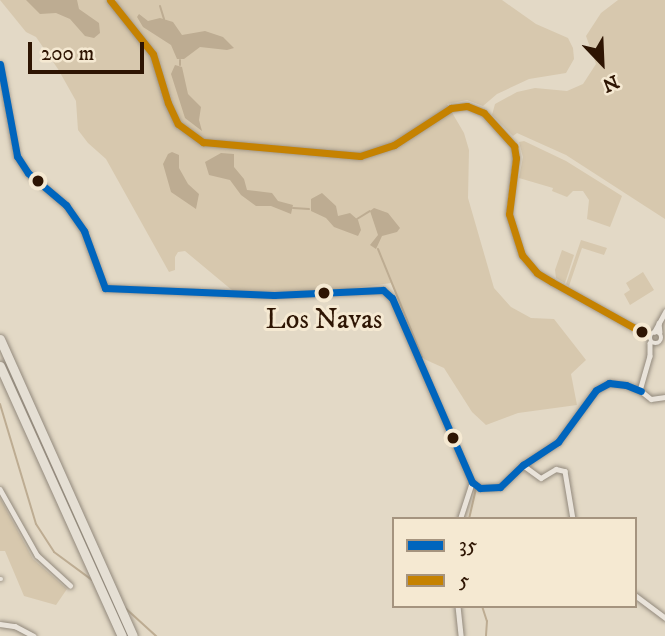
<!DOCTYPE html>
<html>
<head>
<meta charset="utf-8">
<style>
  body { margin:0 }
  #map { position:relative; width:665px; height:636px; overflow:hidden; background:#e3d9c6; font-family:"IM FELL DW Pica",serif }
  div>[style] { position:absolute }
  .green>* { inset:0; background:#d7c8ae }
  .water>* { inset:0; background:#bdac92 }
  .stream>* { height:2px; margin:-1px; padding:0 1px; transform-origin:1px; border-radius:1px; background:#bdac92 }
  .roads { filter:drop-shadow(0 0 2px #92897c) drop-shadow(0 0 2px #92897c) }
  .minor>* { height:4.5px; margin:-2.25px; padding:0 2.25px; transform-origin:2.25px; border-radius:2.25px; background:#e9e3da }
  .minor>.ring { margin:-2.25px; padding:0; box-sizing:content-box; background:none; border:4.5px solid #e9e3da; border-radius:50% }
  .motorway>* { height:9px; margin:-4.5px; padding:0 4.5px; transform-origin:4.5px; border-radius:4.5px; background:#e5dfd4 }
  .bus-1>* { height:7px; margin:-3.5px; padding:0 3.5px; transform-origin:3.5px; border-radius:3.5px; background:#0065bd }
  .bus-2>* { height:7px; margin:-3.5px; padding:0 3.5px; transform-origin:3.5px; border-radius:3.5px; background:#c58201 }
  .dots>* { width:19px; height:19px; translate:-50% -50%; box-sizing:border-box; border:4px solid #f5e9d2; border-radius:50% }
  span { translate:-50% -50%; white-space:nowrap; text-align:center; line-height:1.15; -webkit-text-stroke:6px #f5e9d2; paint-order:stroke }
  .bus-label { font-size:28px; color:#2e1503 }
  .legend { position:absolute; left:392px; top:517px; width:245px; height:91px; box-sizing:border-box; background:#f5e9d2; border:2px solid #a5947f; margin:0; padding:9px 12px; list-style:none; font-size:21px; color:#2e1503 }
  .legend li { display:flex; align-items:center; gap:14px; height:35px }
  .legend b { width:35px; border:2px solid #a5947f }
  .north { position:absolute; left:567px; top:28px; width:70px; height:70px; -webkit-text-stroke:5px #f5e9d2; paint-order:stroke; rotate:157deg; font-size:19px; font-weight:700; line-height:28px; text-align:center; color:#2e1503 }
  .north::after { content:''; display:block; margin:auto; width:24px; height:32px; background:#2e1503; clip-path:polygon(50% 0,100% 100%,50% 72%,0 100%) }
  .scale { position:absolute; left:28px; top:42px; width:116px; height:32px; box-sizing:border-box; border:4px solid #2e1503; border-top:0; padding-left:9px; font-size:21px; line-height:24px; white-space:nowrap; color:#2e1503; -webkit-text-stroke:5px #f5e9d2; paint-order:stroke }
</style>
</head>
<body>
<div id="map">
  <div class="green">
    <i style="clip-path:polygon(0 0,108px 0,111px 4px,117px 0,502px 0,536px 24px,568px 38px,573px 48px,574px 59px,566px 73px,529px 79px,497px 94px,483px 106px,467px 100px,447px 104px,464px 133px,469px 150px,468px 198px,494px 288px,511px 307px,531px 318px,554px 319px,586px 360px,571px 374px,577px 405px,518px 413px,486px 425px,472px 412px,444px 368px,424px 359px,391px 283px,333px 291px,233px 291px,185px 251px,178px 252px,175px 257px,175px 270px,169px 272px,106px 159px,88px 143px,78px 130px,76px 101px,58px 69px,36px 37px,26px 32px)"></i>
    <i style="clip-path:polygon(618px 0,665px 0,665px 219px,566px 155px,517px 133px,513px 136px,492px 115px,495px 104px,517px 92px,535px 88px,567px 91px,583px 84px,596px 64px,586px 36px,601px 13px)"></i>
    <i style="clip-path:polygon(524px 141px,566px 161px,622px 196px,610px 227px,587px 219px,589px 200px,583px 191px,573px 191px,567px 197px,552px 191px,553px 188px,519px 178px,523px 157px,519px 142px)"></i>
    <i style="clip-path:polygon(581px 240px,607px 248px,604px 255px,582px 248px,569px 286px,566px 284px)"></i>
    <i style="clip-path:polygon(562px 250px,574px 255px,565px 283px,556px 278px,555px 270px)"></i>
    <i style="clip-path:polygon(643px 272px,654px 290px,630px 305px,624px 294px,630px 290px,626px 283px)"></i>
    <i style="clip-path:polygon(0 498px,33px 559px,67px 589px,56px 605px,24px 596px,5px 551px,0 551px)"></i>
  </div>
  <div class="water">
    <i style="clip-path:polygon(26px 0,77px 0,79px 9px,99px 23px,100px 33px,94px 38px,85px 36px,70px 19px,56px 13px,40px 14px)"></i>
    <i style="clip-path:polygon(139px 14px,148px 21px,160px 18px,173px 22px,182px 35px,205px 31px,223px 37px,234px 48px,227px 50px,200px 47px,184px 59px,177px 59px,171px 45px,143px 27px,137px 17px)"></i>
    <i style="clip-path:polygon(175px 65px,182px 67px,188px 94px,201px 107px,199px 120px,202px 131px,185px 118px,171px 74px)"></i>
    <i style="clip-path:polygon(172px 152px,179px 155px,179px 168px,188px 184px,199px 194px,196px 209px,171px 192px,163px 164px,168px 154px)"></i>
    <i style="clip-path:polygon(221px 153px,234px 154px,234px 167px,244px 179px,247px 190px,272px 193px,278px 201px,293px 205px,291px 214px,271px 206px,256px 206px,241px 195px,230px 180px,209px 175px,205px 162px)"></i>
    <i style="clip-path:polygon(322px 193px,336px 206px,338px 216px,350px 213px,358px 220px,361px 230px,358px 236px,334px 227px,326px 218px,311px 211px,311px 199px)"></i>
    <i style="clip-path:polygon(374px 208px,388px 213px,400px 228px,397px 232px,382px 236px,376px 249px,370px 245px,378px 235px,370px 211px)"></i>
  </div>
  <div class="stream">
    <i style="left:160px;top:6px;width:14px;rotate:73deg"></i>
    <i style="left:180px;top:65px;width:5px;rotate:-90deg"></i>
    <i style="left:293px;top:208px;width:16px;rotate:4deg"></i>
    <i style="left:357px;top:219px;width:15px;rotate:-32deg"></i>
    <i style="left:378px;top:249px;width:117px;rotate:67.8deg"></i>
    <i style="left:0;top:404px;width:125px;rotate:73.3deg"></i>
    <i style="left:36px;top:524px;width:33px;rotate:57deg"></i>
    <i style="left:54px;top:552px;width:47px;rotate:36.4deg"></i>
    <i style="left:469px;top:519px;width:31px;rotate:-77deg"></i>
    <i style="left:123px;top:606px;width:45px;rotate:42.3deg"></i>
    <i style="left:482px;top:606px;width:16px;rotate:72deg"></i>
    <i style="left:487px;top:621px;width:15px;rotate:94deg"></i>
  </div>
  <div class="roads">
    <div class="minor">
      <i style="left:110px;top:0;width:69px;rotate:51.5deg"></i>
      <i style="left:153px;top:54px;width:51px;rotate:73deg"></i>
      <i style="left:168px;top:103px;width:23px;rotate:65deg"></i>
      <i style="left:178px;top:124px;width:31px;rotate:36deg"></i>
      <i style="left:203px;top:142px;width:158px;rotate:5.1deg"></i>
      <i style="left:360px;top:156px;width:36px;rotate:-18deg"></i>
      <i style="left:394px;top:145px;width:68px;rotate:-33deg"></i>
      <i style="left:451px;top:108px;width:16px;rotate:-7deg"></i>
      <i style="left:467px;top:106px;width:18px;rotate:22deg"></i>
      <i style="left:484px;top:113px;width:45px;rotate:47.7deg"></i>
      <i style="left:514px;top:146px;width:12px;rotate:81deg"></i>
      <i style="left:516px;top:158px;width:56px;rotate:97.1deg"></i>
      <i style="left:509px;top:214px;width:43px;rotate:72.4deg"></i>
      <i style="left:522px;top:255px;width:23px;rotate:50deg"></i>
      <i style="left:537px;top:273px;width:17px;rotate:31deg"></i>
      <i style="left:552px;top:282px;width:103px;rotate:29.1deg"></i>
      <i style="left:0;top:64px;width:94px;rotate:79.5deg"></i>
      <i style="left:17px;top:156px;width:20px;rotate:57deg"></i>
      <i style="left:28px;top:173px;width:50px;rotate:40.1deg"></i>
      <i style="left:66px;top:205px;width:32px;rotate:55deg"></i>
      <i style="left:84px;top:231px;width:61px;rotate:69.8deg"></i>
      <i style="left:105px;top:288px;width:169px;rotate:2.4deg"></i>
      <i style="left:274px;top:295px;width:109px;rotate:-2.6deg"></i>
      <i style="left:383px;top:290px;width:12px;rotate:42deg"></i>
      <i style="left:392px;top:298px;width:201px;rotate:66.5deg"></i>
      <i style="left:472px;top:482px;width:10px;rotate:37deg"></i>
      <i style="left:480px;top:488px;width:20px;rotate:-3deg"></i>
      <i style="left:500px;top:487px;width:32px;rotate:-44deg"></i>
      <i style="left:523px;top:465px;width:42px;rotate:-33.3deg"></i>
      <i style="left:558px;top:442px;width:64px;rotate:-53.8deg"></i>
      <i style="left:596px;top:390px;width:15px;rotate:-28deg"></i>
      <i style="left:609px;top:383px;width:17px;rotate:7deg"></i>
      <i style="left:626px;top:385px;width:16px;rotate:22deg"></i>
      <i style="left:659px;top:323px;width:13px;rotate:-61deg"></i>
      <i class="ring" style="left:650px;top:332px;width:7.5px;height:7.5px"></i>
      <i style="left:654px;top:332px;width:10px;rotate:-61deg"></i>
      <i style="left:659px;top:323px;width:9px;rotate:84deg"></i>
      <i style="left:650px;top:343px;width:13px;rotate:90deg"></i>
      <i style="left:650px;top:356px;width:35px;rotate:106deg"></i>
      <i style="left:640px;top:390px;width:14px;rotate:39deg"></i>
      <i style="left:651px;top:399px;width:14px;rotate:-8deg"></i>
      <i style="left:523px;top:465px;width:22px;rotate:36deg"></i>
      <i style="left:541px;top:478px;width:17px;rotate:-31deg"></i>
      <i style="left:556px;top:469px;width:9px;rotate:13deg"></i>
      <i style="left:565px;top:471px;width:49px;rotate:80.5deg"></i>
      <i style="left:0;top:489px;width:76px;rotate:60.7deg"></i>
      <i style="left:37px;top:555px;width:45px;rotate:42.3deg"></i>
      <i style="left:460px;top:519px;width:39px;rotate:-72deg"></i>
      <i style="left:0;top:579px;width:1px"></i>
      <i style="left:635px;top:595px;width:38px;rotate:37deg"></i>
      <i style="left:458px;top:606px;width:30px;rotate:84deg"></i>
      <i style="left:0;top:624px;width:15px;rotate:8deg"></i>
      <i style="left:15px;top:626px;width:21px;rotate:28deg"></i>
    </div>
    <div class="motorway">
      <i style="left:0;top:339px;width:325px;rotate:65.9deg"></i>
      <i style="left:0;top:366px;width:296px;rotate:65.7deg"></i>
    </div>
  </div>
  <div class="bus-1">
    <i style="left:0;top:64px;width:94px;rotate:79.5deg"></i>
    <i style="left:17px;top:156px;width:20px;rotate:57deg"></i>
    <i style="left:28px;top:173px;width:50px;rotate:40.1deg"></i>
    <i style="left:66px;top:205px;width:32px;rotate:55deg"></i>
    <i style="left:84px;top:231px;width:61px;rotate:69.8deg"></i>
    <i style="left:105px;top:288px;width:169px;rotate:2.4deg"></i>
    <i style="left:274px;top:295px;width:109px;rotate:-2.6deg"></i>
    <i style="left:383px;top:290px;width:12px;rotate:42deg"></i>
    <i style="left:392px;top:298px;width:201px;rotate:66.5deg"></i>
    <i style="left:472px;top:482px;width:10px;rotate:37deg"></i>
    <i style="left:480px;top:488px;width:20px;rotate:-3deg"></i>
    <i style="left:500px;top:487px;width:32px;rotate:-44deg"></i>
    <i style="left:523px;top:465px;width:42px;rotate:-33.3deg"></i>
    <i style="left:558px;top:442px;width:64px;rotate:-53.8deg"></i>
    <i style="left:596px;top:390px;width:15px;rotate:-28deg"></i>
    <i style="left:609px;top:383px;width:17px;rotate:7deg"></i>
    <i style="left:626px;top:385px;width:16px;rotate:22deg"></i>
  </div>
  <div class="bus-2">
    <i style="left:110px;top:0;width:69px;rotate:51.5deg"></i>
    <i style="left:153px;top:54px;width:51px;rotate:73deg"></i>
    <i style="left:168px;top:103px;width:23px;rotate:65deg"></i>
    <i style="left:178px;top:124px;width:31px;rotate:36deg"></i>
    <i style="left:203px;top:142px;width:158px;rotate:5.1deg"></i>
    <i style="left:360px;top:156px;width:36px;rotate:-18deg"></i>
    <i style="left:394px;top:145px;width:68px;rotate:-33deg"></i>
    <i style="left:451px;top:108px;width:16px;rotate:-7deg"></i>
    <i style="left:467px;top:106px;width:18px;rotate:22deg"></i>
    <i style="left:484px;top:113px;width:45px;rotate:47.7deg"></i>
    <i style="left:514px;top:146px;width:12px;rotate:81deg"></i>
    <i style="left:516px;top:158px;width:56px;rotate:97.1deg"></i>
    <i style="left:509px;top:214px;width:43px;rotate:72.4deg"></i>
    <i style="left:522px;top:255px;width:23px;rotate:50deg"></i>
    <i style="left:537px;top:273px;width:17px;rotate:31deg"></i>
    <i style="left:552px;top:282px;width:103px;rotate:29.1deg"></i>
  </div>
  <div class="dots">
    <i style="left:38px;top:181px;background:#2e1503"></i>
    <i style="left:324px;top:293px;background:#2e1503"></i>
    <i style="left:642px;top:332px;background:#2e1503"></i>
    <i style="left:453px;top:438px;background:#2e1503"></i>
  </div>
  <div class="bus-label">
    <span style="left:324px;top:320px">Los Navas</span>
  </div>
  <ul class="legend">
  <li><b style="height:9px;background:#0065bd"></b>35</li>
  <li><b style="height:9px;background:#c58201"></b>5</li>
  </ul>
  <div class="north">N</div>
  <div class="scale">200 m</div>
</div>
</body>
</html>
